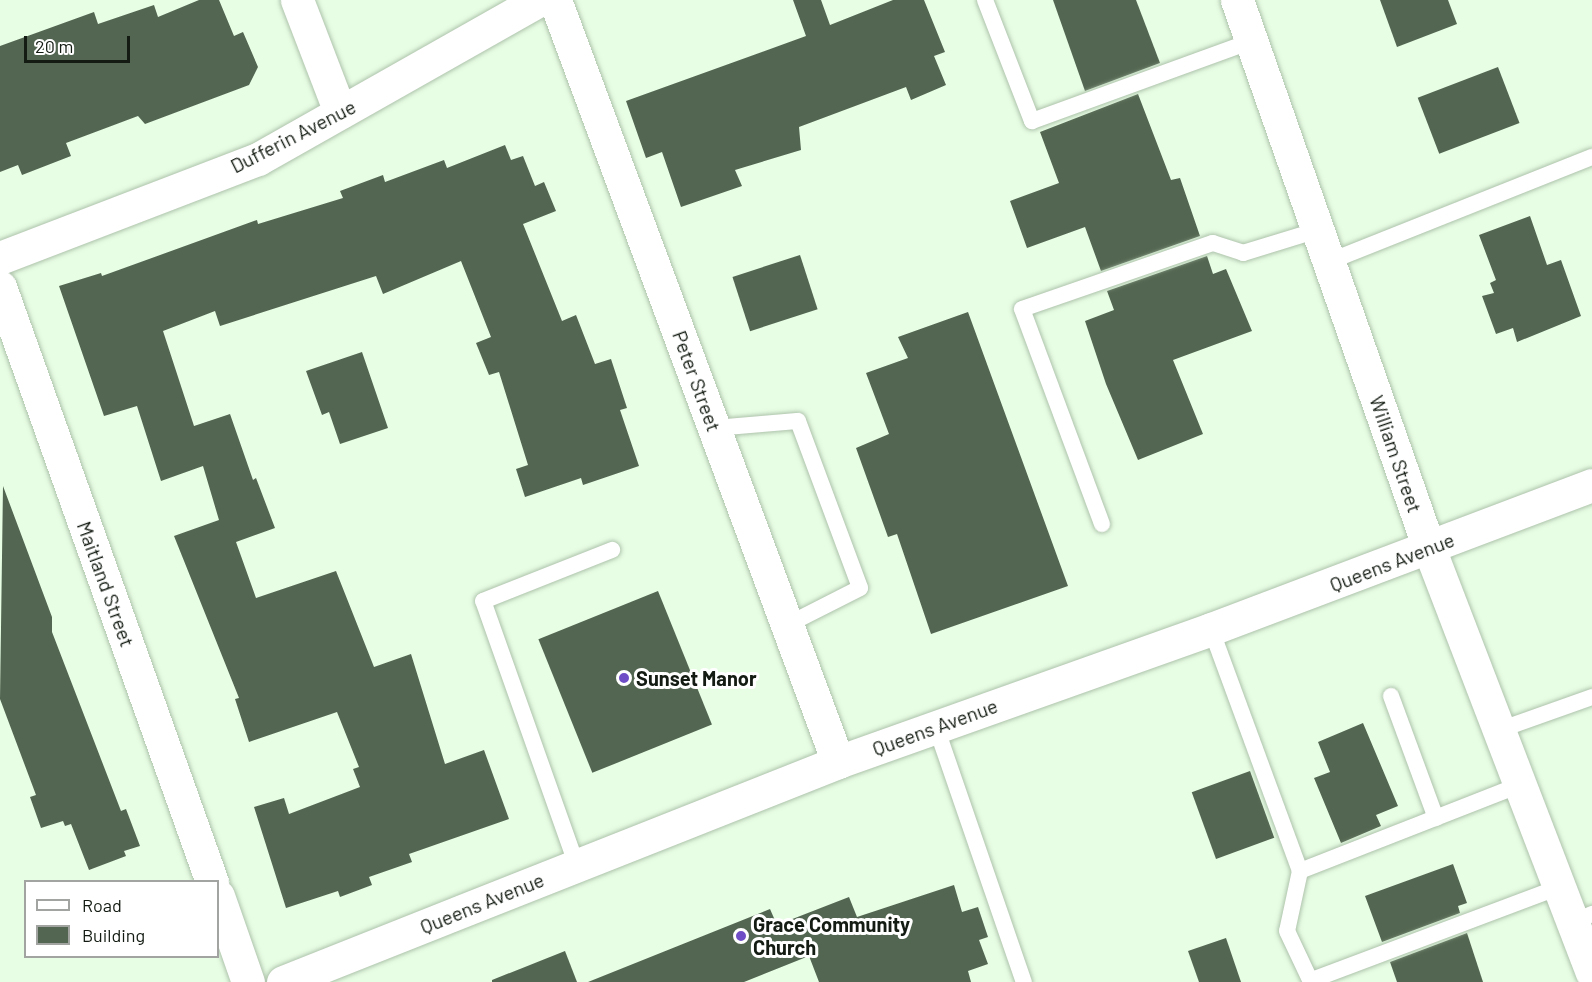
<!DOCTYPE html>
<html>
<head>
<meta charset="utf-8">
<style>
  body { margin:0 }
  #map { position:relative; width:1592px; height:982px; overflow:hidden; background:#e7fde4; font-family:Barlow,sans-serif }
  div>[style] { position:absolute }
  .building>* { inset:0; background:#536651; transform-origin:0 0 }
  .roads { filter:drop-shadow(0 0 2px #aec3ab) drop-shadow(0 0 2px #aec3ab) }
  .lane>* { height:16px; margin:-8px; padding:0 8px; transform-origin:8px; border-radius:8px; background:#fff }
  .street>* { height:33px; margin:-16.5px; padding:0 16.5px; transform-origin:16.5px; border-radius:16.5px; background:#fff }
  .secondary>* { height:33px; margin:-16.5px; padding:0 16.5px; transform-origin:16.5px; border-radius:16.5px; background:#fff }
  .dots>* { width:16px; height:16px; translate:-50% -50%; box-sizing:border-box; border:3px solid #fff; border-radius:50% }
  span { translate:-50% -50%; white-space:nowrap; text-align:center; line-height:1.15; -webkit-text-stroke:6px #fff; paint-order:stroke }
  .street-label { font-size:20px; color:#131b12 }
  .poi-label { font-size:20px; color:#131b12; font-weight:700 }
  .left { translate:0 -50%; text-align:left }
  .legend { position:absolute; left:24px; top:880px; width:195px; height:78px; box-sizing:border-box; background:#fff; border:2px solid #a1a4a0; margin:0; padding:8px 10px; list-style:none; font-size:18px; color:#131b12 }
  .legend li { display:flex; align-items:center; gap:12px; height:30px }
  .legend b { width:30px; border:2px solid #a1a4a0 }
  .scale { position:absolute; left:24px; top:36px; width:106px; height:27px; box-sizing:border-box; border:3px solid #131b12; border-top:0; padding-left:8px; font-size:18px; line-height:21px; white-space:nowrap; color:#131b12; -webkit-text-stroke:4px #fff; paint-order:stroke }
</style>
</head>
<body>
<div id="map">
  <div class="building">
    <i style="clip-path:polygon(199px 0,219px 0,234px 36px,243px 32px,258px 67px,249px 85px,145px 124px,138px 116px,66px 143px,71px 156px,22px 175px,18px 165px,0 172px,0 46px,94px 12px,98px 24px,154px 5px,158px 17px)"></i>
    <i style="clip-path:polygon(793px 0,821px 0,830px 25px,893px 0,924px 0,945px 52px,934px 56px,946px 85px,911px 100px,906px 87px,799px 127px,801px 150px,735px 170px,742px 186px,681px 207px,662px 152px,646px 158px,626px 101px,806px 36px)"></i>
    <i style="clip-path:polygon(1053px 0,1136px 0,1160px 63px,1085px 91px)"></i>
    <i style="clip-path:polygon(1380px 0,1448px 0,1457px 24px,1397px 47px)"></i>
    <i style="left:1498px;top:67px;width:60px;height:86px;rotate:69deg"></i>
    <i style="clip-path:polygon(1138px 94px,1171px 180px,1180px 178px,1200px 236px,1101px 271px,1085px 227px,1027px 248px,1010px 201px,1059px 183px,1040px 132px)"></i>
    <i style="clip-path:polygon(505px 145px,511px 160px,523px 156px,535px 186px,544px 182px,556px 211px,523px 224px,562px 321px,576px 315px,595px 364px,611px 359px,627px 408px,620px 410px,639px 466px,583px 485px,581px 478px,525px 497px,516px 469px,528px 465px,499px 372px,489px 375px,476px 343px,491px 337px,461px 261px,383px 294px,376px 276px,220px 326px,215px 311px,163px 331px,194px 426px,230px 414px,253px 480px,256px 478px,275px 528px,236px 542px,256px 598px,336px 571px,374px 667px,411px 654px,445px 764px,484px 750px,509px 819px,409px 854px,412px 862px,369px 877px,372px 885px,340px 897px,338px 891px,286px 908px,254px 807px,284px 798px,289px 814px,360px 787px,353px 769px,359px 767px,337px 712px,249px 742px,235px 699px,239px 698px,174px 536px,219px 520px,203px 466px,161px 481px,137px 406px,104px 416px,59px 286px,101px 273px,102px 276px,257px 220px,258px 224px,343px 198px,340px 191px,383px 175px,385px 182px,444px 160px,447px 168px)"></i>
    <i style="clip-path:polygon(1530px 216px,1547px 265px,1561px 260px,1581px 316px,1517px 342px,1513px 328px,1496px 334px,1482px 296px,1494px 293px,1490px 283px,1496px 280px,1479px 235px)"></i>
    <i style="left:800px;top:255px;width:57px;height:71px;rotate:72deg"></i>
    <i style="clip-path:polygon(1207px 256px,1213px 274px,1226px 269px,1252px 331px,1173px 360px,1203px 434px,1138px 460px,1106px 384px,1085px 321px,1114px 310px,1107px 291px)"></i>
    <i style="clip-path:polygon(968px 312px,1068px 586px,931px 634px,897px 534px,888px 537px,856px 448px,889px 434px,866px 373px,908px 358px,898px 337px)"></i>
    <i style="clip-path:polygon(362px 352px,388px 428px,340px 444px,329px 412px,322px 415px,306px 371px)"></i>
    <i style="clip-path:polygon(3px 486px,52px 617px,52px 632px,121px 811px,126px 809px,140px 846px,124px 851px,126px 856px,89px 870px,71px 824px,65px 826px,63px 821px,41px 828px,30px 797px,36px 795px,0 699px)"></i>
    <i style="left:658px;top:591px;width:144px;height:129px;rotate:68deg"></i>
    <i style="clip-path:polygon(1363px 723px,1398px 806px,1376px 815px,1381px 826px,1341px 843px,1314px 778px,1330px 772px,1318px 742px)"></i>
    <i style="left:1250px;top:771px;width:71px;height:62px;rotate:70deg"></i>
    <i style="clip-path:polygon(1453px 864px,1467px 903px,1458px 906px,1460px 913px,1382px 942px,1365px 896px)"></i>
    <i style="clip-path:polygon(954px 885px,962px 912px,978px 907px,988px 937px,979px 940px,988px 964px,968px 971px,971px 982px,819px 982px,809px 956px,744px 982px,588px 982px,770px 909px,777px 925px,849px 897px,857px 917px)"></i>
    <i style="clip-path:polygon(1467px 933px,1483px 982px,1397px 982px,1390px 962px)"></i>
    <i style="clip-path:polygon(1226px 938px,1241px 982px,1199px 982px,1188px 951px)"></i>
    <i style="clip-path:polygon(565px 951px,577px 982px,492px 982px,492px 980px)"></i>
  </div>
  <div class="roads">
    <div class="lane">
      <i style="left:985px;top:0;width:130px;rotate:68.8deg"></i>
      <i style="left:1032px;top:121px;width:234px;rotate:-20deg"></i>
      <i style="left:1328px;top:262px;width:284px;rotate:-21.7deg"></i>
      <i style="left:714px;top:428px;width:84px;rotate:-4.8deg"></i>
      <i style="left:798px;top:421px;width:178px;rotate:69.6deg"></i>
      <i style="left:860px;top:588px;width:82px;rotate:153.1deg"></i>
      <i style="left:1102px;top:524px;width:229px;rotate:-110.4deg"></i>
      <i style="left:1022px;top:309px;width:202px;rotate:-19.1deg"></i>
      <i style="left:1213px;top:243px;width:32px;rotate:18deg"></i>
      <i style="left:1243px;top:253px;width:78px;rotate:-17deg"></i>
      <i style="left:1211px;top:629px;width:258px;rotate:69.8deg"></i>
      <i style="left:1300px;top:871px;width:236px;rotate:-21.4deg"></i>
      <i style="left:1391px;top:696px;width:130px;rotate:69.8deg"></i>
      <i style="left:936px;top:727px;width:270px;rotate:71deg"></i>
      <i style="left:1499px;top:730px;width:99px;rotate:-19.5deg"></i>
      <i style="left:577px;top:866px;width:281px;rotate:-109.5deg"></i>
      <i style="left:483px;top:601px;width:139px;rotate:-21.6deg"></i>
      <i style="left:1300px;top:871px;width:61px;rotate:102.2deg"></i>
      <i style="left:1287px;top:931px;width:56px;rotate:64.8deg"></i>
      <i style="left:1573px;top:922px;width:21px;rotate:-23deg"></i>
      <i style="left:1312px;top:980px;width:264px;rotate:-20.6deg"></i>
    </div>
    <div class="street">
      <i style="left:297px;top:0;width:120px;rotate:69deg"></i>
      <i style="left:555px;top:0;width:813px;rotate:69.63deg"></i>
      <i style="left:1237px;top:0;width:581px;rotate:70.69deg"></i>
      <i style="left:1429px;top:548px;width:454px;rotate:69deg"></i>
      <i style="left:0;top:258px;width:276px;rotate:-21deg"></i>
      <i style="left:258px;top:159px;width:323px;rotate:-29.5deg"></i>
      <i style="left:0;top:287px;width:632px;rotate:70.39deg"></i>
      <i style="left:218px;top:896px;width:91px;rotate:70.8deg"></i>
    </div>
    <div class="secondary">
      <i style="left:283px;top:982px;width:597px;rotate:-21.62deg"></i>
      <i style="left:838px;top:762px;width:396px;rotate:-19.6deg"></i>
      <i style="left:1211px;top:629px;width:407px;rotate:-20.7deg"></i>
    </div>
  </div>
  <div class="dots">
    <i style="left:624px;top:678px;background:#6f4dc7"></i>
    <i style="left:741px;top:936px;background:#6f4dc7"></i>
  </div>
  <div class="street-label">
    <span style="left:293px;top:136px;rotate:-27deg">Dufferin Avenue</span>
    <span style="left:697px;top:381px;rotate:70deg">Peter Street</span>
    <span style="left:1396px;top:454px;rotate:71deg">William Street</span>
    <span style="left:1392px;top:562px;rotate:-21deg">Queens Avenue</span>
    <span style="left:106px;top:584px;rotate:70deg">Maitland Street</span>
    <span style="left:935px;top:727px;rotate:-20deg">Queens Avenue</span>
    <span style="left:482px;top:903px;rotate:-22deg">Queens Avenue</span>
  </div>
  <div class="poi-label">
    <span class="left" style="left:636px;top:678px">Sunset Manor</span>
    <span class="left" style="left:753px;top:936px">Grace Community<br>Church</span>
  </div>
  <ul class="legend">
  <li><b style="height:8px;background:#fff"></b>Road</li>
  <li><b style="height:16px;background:#536651"></b>Building</li>
  </ul>
  <div class="scale">20 m</div>
</div>
</body>
</html>
